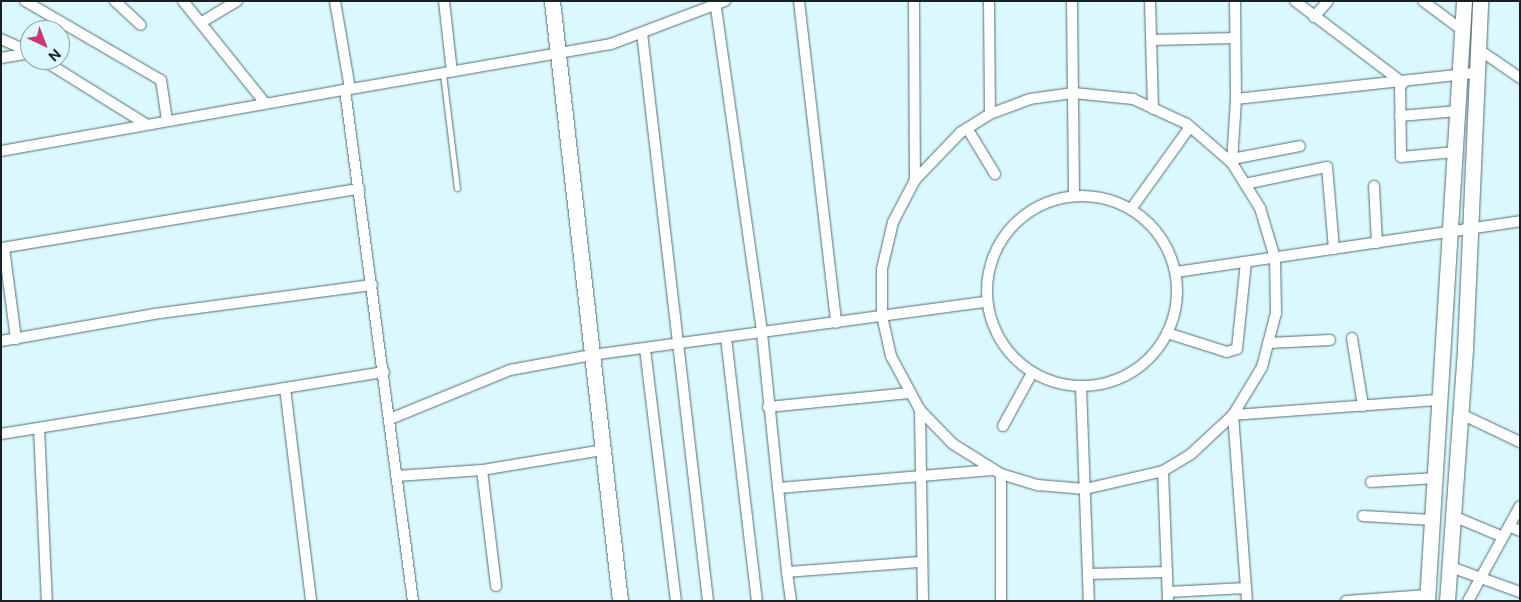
<!DOCTYPE html>
<html>
<head>
<meta charset="utf-8">
<style>
  body { margin:0 }
  #map { position:relative; width:1521px; height:602px; overflow:hidden; background:#dbf8fe; font-family:"Public Sans",sans-serif }
  div>[style] { position:absolute }
  .roads { filter:drop-shadow(0 0 1px #546d73) drop-shadow(0 0 1px #546d73) }
  .lane>* { height:5px; margin:-2.5px; padding:0 2.5px; transform-origin:2.5px; border-radius:2.5px; background:#fff }
  .street>* { height:10px; margin:-5px; padding:0 5px; transform-origin:5px; border-radius:5px; background:#fff }
  .street>.ring { margin:-5px; padding:0; box-sizing:content-box; background:none; border:10px solid #fff; border-radius:50% }
  .secondary>* { height:15px; margin:-7.5px; padding:0 7.5px; transform-origin:7.5px; border-radius:7.5px; background:#fff }
  span { translate:-50% -50%; white-space:nowrap; text-align:center; line-height:1.15; -webkit-text-stroke:4.5px #dbf8fe; paint-order:stroke }
  .frame { position:absolute; inset:0; border:2px solid #172124; pointer-events:none }
  .north { position:absolute; left:20px; top:20px; width:50px; height:50px; box-sizing:border-box; background:#dbf8fe; border:1px solid #8da2a7; border-radius:50%; rotate:137deg; font-size:14px; font-weight:700; line-height:20px; text-align:center; color:#172124 }
  .north::after { content:''; display:block; margin:auto; width:18px; height:22px; background:#c73a6d; clip-path:polygon(50% 0,100% 100%,50% 72%,0 100%) }
</style>
</head>
<body>
<div id="map">
  <div class="roads">
    <div class="lane">
      <i style="left:443px;top:74px;width:115px;rotate:83deg"></i>
    </div>
    <div class="street">
      <i style="left:25px;top:1px;width:157px;rotate:30.2deg"></i>
      <i style="left:161px;top:80px;width:40px;rotate:81.5deg"></i>
      <i style="left:115px;top:1px;width:35px;rotate:43deg"></i>
      <i style="left:183px;top:1px;width:131px;rotate:51.2deg"></i>
      <i style="left:335px;top:1px;width:89px;rotate:80.3deg"></i>
      <i style="left:444px;top:1px;width:71px;rotate:83.6deg"></i>
      <i style="left:715px;top:1px;width:335px;rotate:81.9deg"></i>
      <i style="left:762px;top:333px;width:156px;rotate:84.1deg"></i>
      <i style="left:799px;top:1px;width:324px;rotate:83.4deg"></i>
      <i style="left:914px;top:1px;width:179px;rotate:89.7deg"></i>
      <i style="left:989px;top:1px;width:113px;rotate:89.5deg"></i>
      <i style="left:1072px;top:1px;width:194px;rotate:89.4deg"></i>
      <i style="left:1150px;top:1px;width:108px;rotate:88.4deg"></i>
      <i style="left:1235px;top:1px;width:98px;rotate:89.4deg"></i>
      <i style="left:1295px;top:1px;width:136px;rotate:37.2deg"></i>
      <i style="left:1423px;top:1px;width:49px;rotate:36.6deg"></i>
      <i style="left:1314px;top:17px;width:21px;rotate:-49deg"></i>
      <i style="left:202px;top:22px;width:41px;rotate:-31deg"></i>
      <i style="left:642px;top:33px;width:572px;rotate:83.37deg"></i>
      <i style="left:1px;top:39px;width:32px;rotate:24deg"></i>
      <i style="left:1152px;top:40px;width:83px;rotate:-1.4deg"></i>
      <i style="left:1478px;top:49px;width:51px;rotate:34.6deg"></i>
      <i style="left:1px;top:58px;width:29px;rotate:-10deg"></i>
      <i style="left:43px;top:60px;width:121px;rotate:31.9deg"></i>
      <i style="left:1400px;top:83px;width:74px;rotate:89.2deg"></i>
      <i style="left:1401px;top:157px;width:54px;rotate:-5.3deg"></i>
      <i style="left:345px;top:90px;width:270px;rotate:-9.8deg"></i>
      <i style="left:611px;top:44px;width:122px;rotate:-20.7deg"></i>
      <i style="left:1400px;top:116px;width:58px;rotate:-4.9deg"></i>
      <i style="left:967px;top:128px;width:54px;rotate:58.7deg"></i>
      <i style="left:1px;top:151px;width:349px;rotate:-10.1deg"></i>
      <i style="left:345px;top:90px;width:516px;rotate:82.42deg"></i>
      <i style="left:1232px;top:159px;width:69px;rotate:-10.8deg"></i>
      <i style="left:1232px;top:163px;width:60px;rotate:-139.1deg"></i>
      <i style="left:1187px;top:124px;width:60px;rotate:-155.2deg"></i>
      <i style="left:1133px;top:99px;width:60px;rotate:-174.3deg"></i>
      <i style="left:1073px;top:93px;width:43px;rotate:172.1deg"></i>
      <i style="left:1030px;top:99px;width:43px;rotate:159.4deg"></i>
      <i style="left:990px;top:114px;width:34px;rotate:148deg"></i>
      <i style="left:961px;top:132px;width:66px;rotate:133.8deg"></i>
      <i style="left:915px;top:180px;width:47px;rotate:117.6deg"></i>
      <i style="left:893px;top:222px;width:48px;rotate:103.2deg"></i>
      <i style="left:882px;top:269px;width:47px;rotate:90deg"></i>
      <i style="left:882px;top:316px;width:41px;rotate:77.3deg"></i>
      <i style="left:891px;top:356px;width:61px;rotate:61.8deg"></i>
      <i style="left:920px;top:410px;width:47px;rotate:45.9deg"></i>
      <i style="left:953px;top:444px;width:57px;rotate:32deg"></i>
      <i style="left:1001px;top:474px;width:39px;rotate:17deg"></i>
      <i style="left:1038px;top:485px;width:47px;rotate:4.9deg"></i>
      <i style="left:1085px;top:489px;width:80px;rotate:-13deg"></i>
      <i style="left:1163px;top:471px;width:33px;rotate:-31deg"></i>
      <i style="left:1191px;top:454px;width:57px;rotate:-42.9deg"></i>
      <i style="left:1233px;top:415px;width:56px;rotate:-58.9deg"></i>
      <i style="left:1262px;top:367px;width:56px;rotate:-75.5deg"></i>
      <i style="left:1276px;top:313px;width:55px;rotate:-91deg"></i>
      <i style="left:1275px;top:258px;width:52px;rotate:-106.7deg"></i>
      <i style="left:1260px;top:208px;width:53px;rotate:-121.9deg"></i>
      <i style="left:1232px;top:163px;width:64px;rotate:-86.4deg"></i>
      <i style="left:1236px;top:99px;width:242px;rotate:-6.2deg"></i>
      <i style="left:1245px;top:184px;width:84px;rotate:-11.7deg"></i>
      <i style="left:1327px;top:167px;width:82px;rotate:85.1deg"></i>
      <i style="left:1374px;top:186px;width:57px;rotate:87deg"></i>
      <i class="ring" style="left:987px;top:196px;width:180px;height:180px"></i>
      <i style="left:1131px;top:209px;width:101px;rotate:-54.3deg"></i>
      <i style="left:1px;top:248px;width:363px;rotate:-9.4deg"></i>
      <i style="left:4px;top:248px;width:92px;rotate:82.5deg"></i>
      <i style="left:1176px;top:272px;width:348px;rotate:-8.4deg"></i>
      <i style="left:1167px;top:333px;width:63px;rotate:17.6deg"></i>
      <i style="left:1227px;top:352px;width:10px;rotate:-17deg"></i>
      <i style="left:1237px;top:349px;width:87px;rotate:-84.1deg"></i>
      <i style="left:726px;top:338px;width:265px;rotate:83.3deg"></i>
      <i style="left:1352px;top:338px;width:69px;rotate:80.8deg"></i>
      <i style="left:1px;top:341px;width:155px;rotate:-10deg"></i>
      <i style="left:154px;top:314px;width:220px;rotate:-7.6deg"></i>
      <i style="left:1268px;top:343px;width:62px;rotate:-2.8deg"></i>
      <i style="left:645px;top:349px;width:254px;rotate:83deg"></i>
      <i style="left:1081px;top:387px;width:214px;rotate:87.9deg"></i>
      <i style="left:285px;top:388px;width:215px;rotate:83deg"></i>
      <i style="left:768px;top:407px;width:142px;rotate:-5.7deg"></i>
      <i style="left:920px;top:410px;width:191px;rotate:89.1deg"></i>
      <i style="left:1461px;top:414px;width:65px;rotate:25.4deg"></i>
      <i style="left:390px;top:419px;width:130px;rotate:-22.2deg"></i>
      <i style="left:510px;top:370px;width:83px;rotate:-10.4deg"></i>
      <i style="left:592px;top:355px;width:398px;rotate:-7.7deg"></i>
      <i style="left:1003px;top:426px;width:60px;rotate:-61.3deg"></i>
      <i style="left:39px;top:428px;width:173px;rotate:87.4deg"></i>
      <i style="left:1px;top:434px;width:388px;rotate:-9.2deg"></i>
      <i style="left:482px;top:470px;width:117px;rotate:83.1deg"></i>
      <i style="left:1163px;top:471px;width:130px;rotate:87.8deg"></i>
      <i style="left:1001px;top:474px;width:127px;rotate:90deg"></i>
      <i style="left:397px;top:476px;width:85px;rotate:-4deg"></i>
      <i style="left:482px;top:470px;width:123px;rotate:-9.4deg"></i>
      <i style="left:1371px;top:482px;width:65px;rotate:-3.5deg"></i>
      <i style="left:1363px;top:516px;width:69px;rotate:3.3deg"></i>
      <i style="left:1453px;top:516px;width:54px;rotate:22.8deg"></i>
      <i style="left:1509px;top:526px;width:12px;rotate:24deg"></i>
      <i style="left:1448px;top:566px;width:77px;rotate:19.9deg"></i>
      <i style="left:787px;top:572px;width:84px;rotate:-96.1deg"></i>
      <i style="left:778px;top:488px;width:216px;rotate:-4.8deg"></i>
      <i style="left:1088px;top:574px;width:79px;rotate:-1.5deg"></i>
      <i style="left:1168px;top:592px;width:78px;rotate:-2.9deg"></i>
      <i style="left:791px;top:601px;width:29px;rotate:-98deg"></i>
      <i style="left:787px;top:572px;width:134px;rotate:-4.3deg"></i>
      <i style="left:1247px;top:601px;width:187px;rotate:-94.3deg"></i>
      <i style="left:1233px;top:415px;width:207px;rotate:-4.2deg"></i>
      <i style="left:1346px;top:601px;width:81px;rotate:-4.2deg"></i>
      <i style="left:1468px;top:601px;width:108px;rotate:-61.3deg"></i>
    </div>
    <div class="secondary">
      <i style="left:552px;top:1px;width:604px;rotate:83.53deg"></i>
      <i style="left:1427px;top:601px;width:601px;rotate:-86.47deg"></i>
      <i style="left:1447px;top:601px;width:253px;rotate:-85.9deg"></i>
      <i style="left:1465px;top:349px;width:348px;rotate:-87.5deg"></i>
    </div>
  </div>
  <div class="frame"></div>
  <div class="north">N</div>
</div>
</body>
</html>
